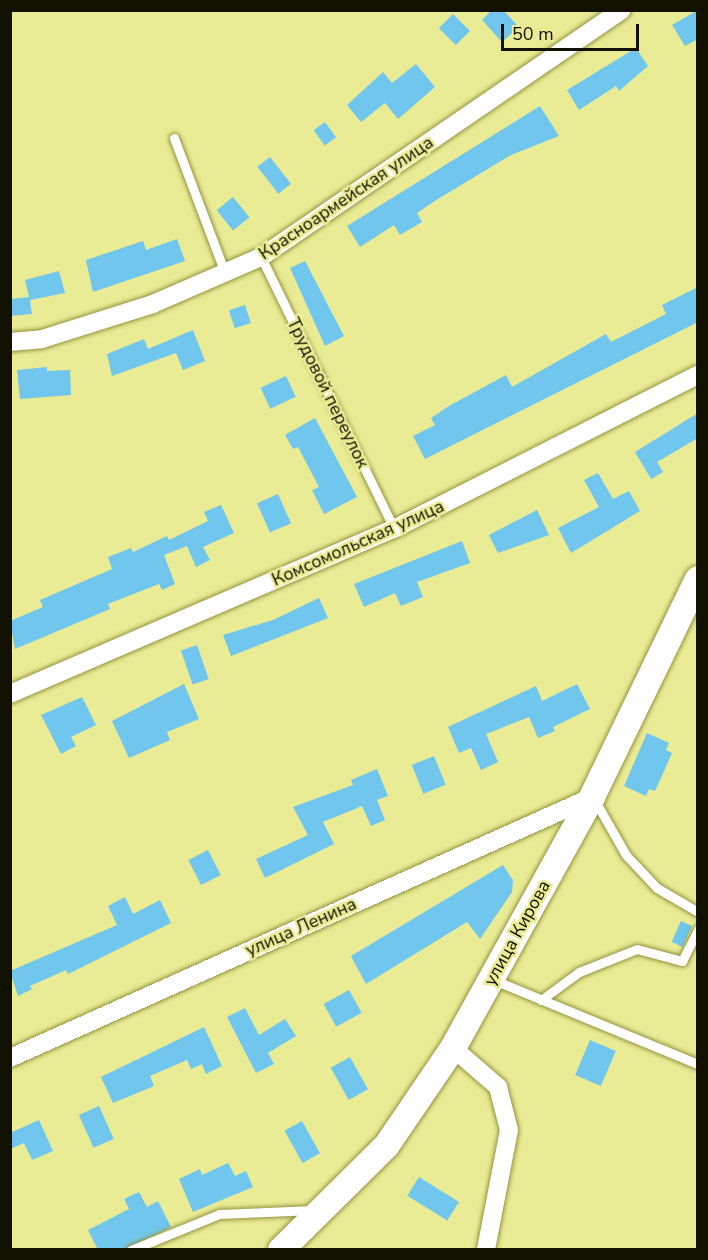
<!DOCTYPE html>
<html>
<head>
<meta charset="utf-8">
<style>
  body { margin:0 }
  #map { position:relative; width:708px; height:1260px; overflow:hidden; background:#eaeb95; font-family:"Nunito Sans",sans-serif }
  div>[style] { position:absolute }
  .building>* { inset:0; background:#70c6ec; transform-origin:0 0 }
  .roads { filter:drop-shadow(0 0 2px #94943f) drop-shadow(0 0 2px #94943f) }
  .service>* { height:9px; margin:-4.5px; padding:0 4.5px; transform-origin:4.5px; border-radius:4.5px; background:#fff }
  .minor>* { height:18px; margin:-9px; padding:0 9px; transform-origin:9px; border-radius:9px; background:#fff }
  .secondary>* { height:26px; margin:-13px; padding:0 13px; transform-origin:13px; border-radius:13px; background:#fff }
  span { translate:-50% -50%; white-space:nowrap; text-align:center; line-height:1.15; -webkit-text-stroke:5px #eaeb95; paint-order:stroke }
  .street-label { font-size:18px; color:#121100 }
  .frame { position:absolute; inset:0; border:12px solid #121100; pointer-events:none }
  .scale { position:absolute; left:501px; top:24px; width:138px; height:27px; box-sizing:border-box; border:3px solid #121100; border-top:0; padding-left:8px; font-size:18px; line-height:21px; white-space:nowrap; color:#121100; -webkit-text-stroke:4px #eaeb95; paint-order:stroke }
</style>
</head>
<body>
<div id="map">
  <div class="building">
    <i style="clip-path:polygon(492px 10px,503px 10px,519px 27px,502px 42px,482px 20px)"></i>
    <i style="clip-path:polygon(698px 10px,698px 39px,685px 46px,672px 25px)"></i>
    <i style="left:453px;top:14px;width:24px;height:20px;rotate:45deg"></i>
    <i style="clip-path:polygon(636px 48px,648px 66px,619px 91px,616px 86px,579px 110px,567px 90px)"></i>
    <i style="clip-path:polygon(416px 64px,435px 87px,398px 119px,385px 103px,361px 122px,347px 105px,383px 72px,392px 83px)"></i>
    <i style="clip-path:polygon(540px 106px,559px 136px,511px 155px,438px 199px,417px 213px,422px 222px,400px 235px,394px 225px,360px 247px,347px 226px)"></i>
    <i style="left:325px;top:122px;width:19px;height:14px;rotate:54deg"></i>
    <i style="left:270px;top:157px;width:34px;height:16px;rotate:52deg"></i>
    <i style="left:233px;top:197px;width:26px;height:21px;rotate:51deg"></i>
    <i style="clip-path:polygon(177px 239px,185px 261px,93px 292px,86px 260px,143px 241px,146px 250px)"></i>
    <i style="clip-path:polygon(305px 261px,344px 336px,325px 346px,290px 268px)"></i>
    <i style="clip-path:polygon(59px 271px,65px 293px,30px 300px,32px 314px,10px 316px,10px 299px,29px 297px,25px 280px)"></i>
    <i style="clip-path:polygon(698px 287px,698px 322px,425px 459px,413px 436px,435px 425px,431px 418px,449px 406px,506px 375px,512px 387px,606px 334px,611px 342px,666px 314px,662px 305px)"></i>
    <i style="left:245px;top:305px;width:19px;height:17px;rotate:72deg"></i>
    <i style="clip-path:polygon(193px 330px,205px 361px,183px 370px,176px 353px,112px 376px,107px 354px,144px 339px,148px 349px)"></i>
    <i style="clip-path:polygon(47px 367px,47px 371px,70px 370px,71px 395px,20px 399px,17px 370px)"></i>
    <i style="left:286px;top:376px;width:23px;height:28px;rotate:65deg"></i>
    <i style="clip-path:polygon(698px 413px,698px 438px,657px 462px,663px 472px,651px 479px,635px 452px)"></i>
    <i style="clip-path:polygon(315px 418px,357px 497px,324px 514px,312px 490px,319px 487px,298px 447px,293px 449px,285px 435px)"></i>
    <i style="clip-path:polygon(598px 473px,613px 499px,629px 491px,640px 511px,571px 553px,558px 528px,599px 507px,584px 480px)"></i>
    <i style="left:278px;top:494px;width:32px;height:23px;rotate:66deg"></i>
    <i style="clip-path:polygon(221px 505px,234px 533px,203px 547px,210px 560px,196px 567px,187px 546px,164px 555px,175px 584px,162px 590px,159px 584px,108px 604px,110px 609px,15px 649px,10px 621px,43px 607px,40px 600px,112px 569px,108px 557px,131px 548px,133px 552px,167px 536px,169px 540px,208px 521px,204px 512px)"></i>
    <i style="clip-path:polygon(537px 510px,549px 535px,498px 553px,489px 535px)"></i>
    <i style="clip-path:polygon(462px 541px,470px 563px,417px 582px,423px 597px,401px 606px,395px 593px,364px 607px,354px 584px)"></i>
    <i style="clip-path:polygon(319px 598px,328px 618px,231px 656px,223px 635px,273px 620px)"></i>
    <i style="left:197px;top:645px;width:36px;height:17px;rotate:71deg"></i>
    <i style="clip-path:polygon(184px 684px,199px 719px,167px 732px,170px 740px,129px 758px,112px 721px)"></i>
    <i style="clip-path:polygon(577px 684px,590px 709px,553px 727px,555px 731px,538px 738px,529px 717px,486px 734px,498px 762px,481px 770px,471px 748px,459px 753px,448px 727px,536px 686px,542px 701px)"></i>
    <i style="clip-path:polygon(82px 697px,96px 725px,71px 737px,76px 746px,61px 754px,41px 715px)"></i>
    <i style="clip-path:polygon(647px 733px,669px 743px,666px 750px,672px 753px,655px 791px,649px 789px,646px 796px,624px 786px)"></i>
    <i style="left:434px;top:756px;width:31px;height:24px;rotate:68deg"></i>
    <i style="clip-path:polygon(377px 769px,388px 796px,377px 800px,385px 820px,371px 826px,362px 806px,323px 822px,334px 844px,265px 878px,256px 859px,308px 835px,293px 807px,353px 785px,351px 780px)"></i>
    <i style="left:208px;top:850px;width:28px;height:22px;rotate:63deg"></i>
    <i style="clip-path:polygon(503px 865px,513px 880px,512px 892px,480px 939px,467px 922px,366px 984px,351px 956px)"></i>
    <i style="clip-path:polygon(125px 897px,133px 914px,160px 900px,171px 923px,68px 974px,66px 970px,30px 986px,32px 989px,18px 996px,10px 971px,117px 925px,108px 906px)"></i>
    <i style="left:681px;top:921px;width:12px;height:23px;rotate:24deg"></i>
    <i style="left:349px;top:990px;width:26px;height:29px;rotate:61deg"></i>
    <i style="clip-path:polygon(245px 1008px,259px 1035px,285px 1019px,296px 1036px,268px 1053px,274px 1064px,256px 1073px,227px 1017px)"></i>
    <i style="clip-path:polygon(204px 1027px,222px 1066px,206px 1074px,202px 1064px,191px 1069px,187px 1060px,150px 1076px,154px 1086px,113px 1103px,101px 1077px)"></i>
    <i style="left:590px;top:1040px;width:28px;height:38px;rotate:23deg"></i>
    <i style="left:350px;top:1057px;width:37px;height:22px;rotate:61deg"></i>
    <i style="left:99px;top:1106px;width:36px;height:22px;rotate:66deg"></i>
    <i style="clip-path:polygon(39px 1120px,53px 1151px,32px 1160px,24px 1143px,10px 1149px,10px 1133px)"></i>
    <i style="left:302px;top:1121px;width:37px;height:20px;rotate:61deg"></i>
    <i style="clip-path:polygon(228px 1163px,235px 1176px,246px 1171px,253px 1187px,193px 1212px,179px 1179px,200px 1169px,202px 1175px)"></i>
    <i style="left:419px;top:1177px;width:47px;height:22px;rotate:32deg"></i>
    <i style="clip-path:polygon(139px 1192px,147px 1207px,158px 1201px,171px 1227px,124px 1250px,98px 1250px,88px 1230px,129px 1209px,124px 1199px)"></i>
  </div>
  <div class="roads">
    <div class="service">
      <i style="left:174px;top:138px;width:144px;rotate:69.3deg"></i>
      <i style="left:261px;top:257px;width:303px;rotate:63.9deg"></i>
      <i style="left:594px;top:799px;width:64px;rotate:60.3deg"></i>
      <i style="left:626px;top:855px;width:45px;rotate:46.8deg"></i>
      <i style="left:657px;top:888px;width:48px;rotate:30.3deg"></i>
      <i style="left:494px;top:980px;width:221px;rotate:22.4deg"></i>
      <i style="left:541px;top:1000px;width:47px;rotate:-36.4deg"></i>
      <i style="left:579px;top:972px;width:62px;rotate:-21.6deg"></i>
      <i style="left:637px;top:949px;width:47px;rotate:14.9deg"></i>
      <i style="left:682px;top:961px;width:36px;rotate:-63deg"></i>
      <i style="left:131px;top:1250px;width:95px;rotate:-22.2deg"></i>
      <i style="left:219px;top:1214px;width:95px;rotate:-2.4deg"></i>
    </div>
    <div class="minor">
      <i style="left:10px;top:342px;width:32px;rotate:-5deg"></i>
      <i style="left:42px;top:339px;width:116px;rotate:-17.5deg"></i>
      <i style="left:153px;top:304px;width:118px;rotate:-23.5deg"></i>
      <i style="left:261px;top:257px;width:437px;rotate:-34.4deg"></i>
      <i style="left:10px;top:694px;width:418px;rotate:-23.3deg"></i>
      <i style="left:394px;top:529px;width:341px;rotate:-26.9deg"></i>
      <i style="left:453px;top:1048px;width:60px;rotate:40.9deg"></i>
      <i style="left:498px;top:1087px;width:44px;rotate:75.7deg"></i>
      <i style="left:509px;top:1130px;width:122px;rotate:100.9deg"></i>
      <i style="left:10px;top:1058px;width:638px;rotate:-24.15deg"></i>
    </div>
    <div class="secondary">
      <i style="left:281px;top:1250px;width:149px;rotate:-44.7deg"></i>
      <i style="left:387px;top:1145px;width:117px;rotate:-55.8deg"></i>
      <i style="left:453px;top:1048px;width:287px;rotate:-61deg"></i>
      <i style="left:592px;top:797px;width:242px;rotate:-64.1deg"></i>
    </div>
  </div>
  <div class="street-label">
    <span style="left:346px;top:198px;rotate:-34deg">Красноармейская улица</span>
    <span style="left:328px;top:393px;rotate:64deg">Трудовой переулок</span>
    <span style="left:358px;top:543px;rotate:-24deg">Комсомольская улица</span>
    <span style="left:301px;top:927px;rotate:-24deg">улица Ленина</span>
    <span style="left:517px;top:933px;rotate:-61deg">улица Кирова</span>
  </div>
  <div class="frame"></div>
  <div class="scale">50 m</div>
</div>
</body>
</html>
